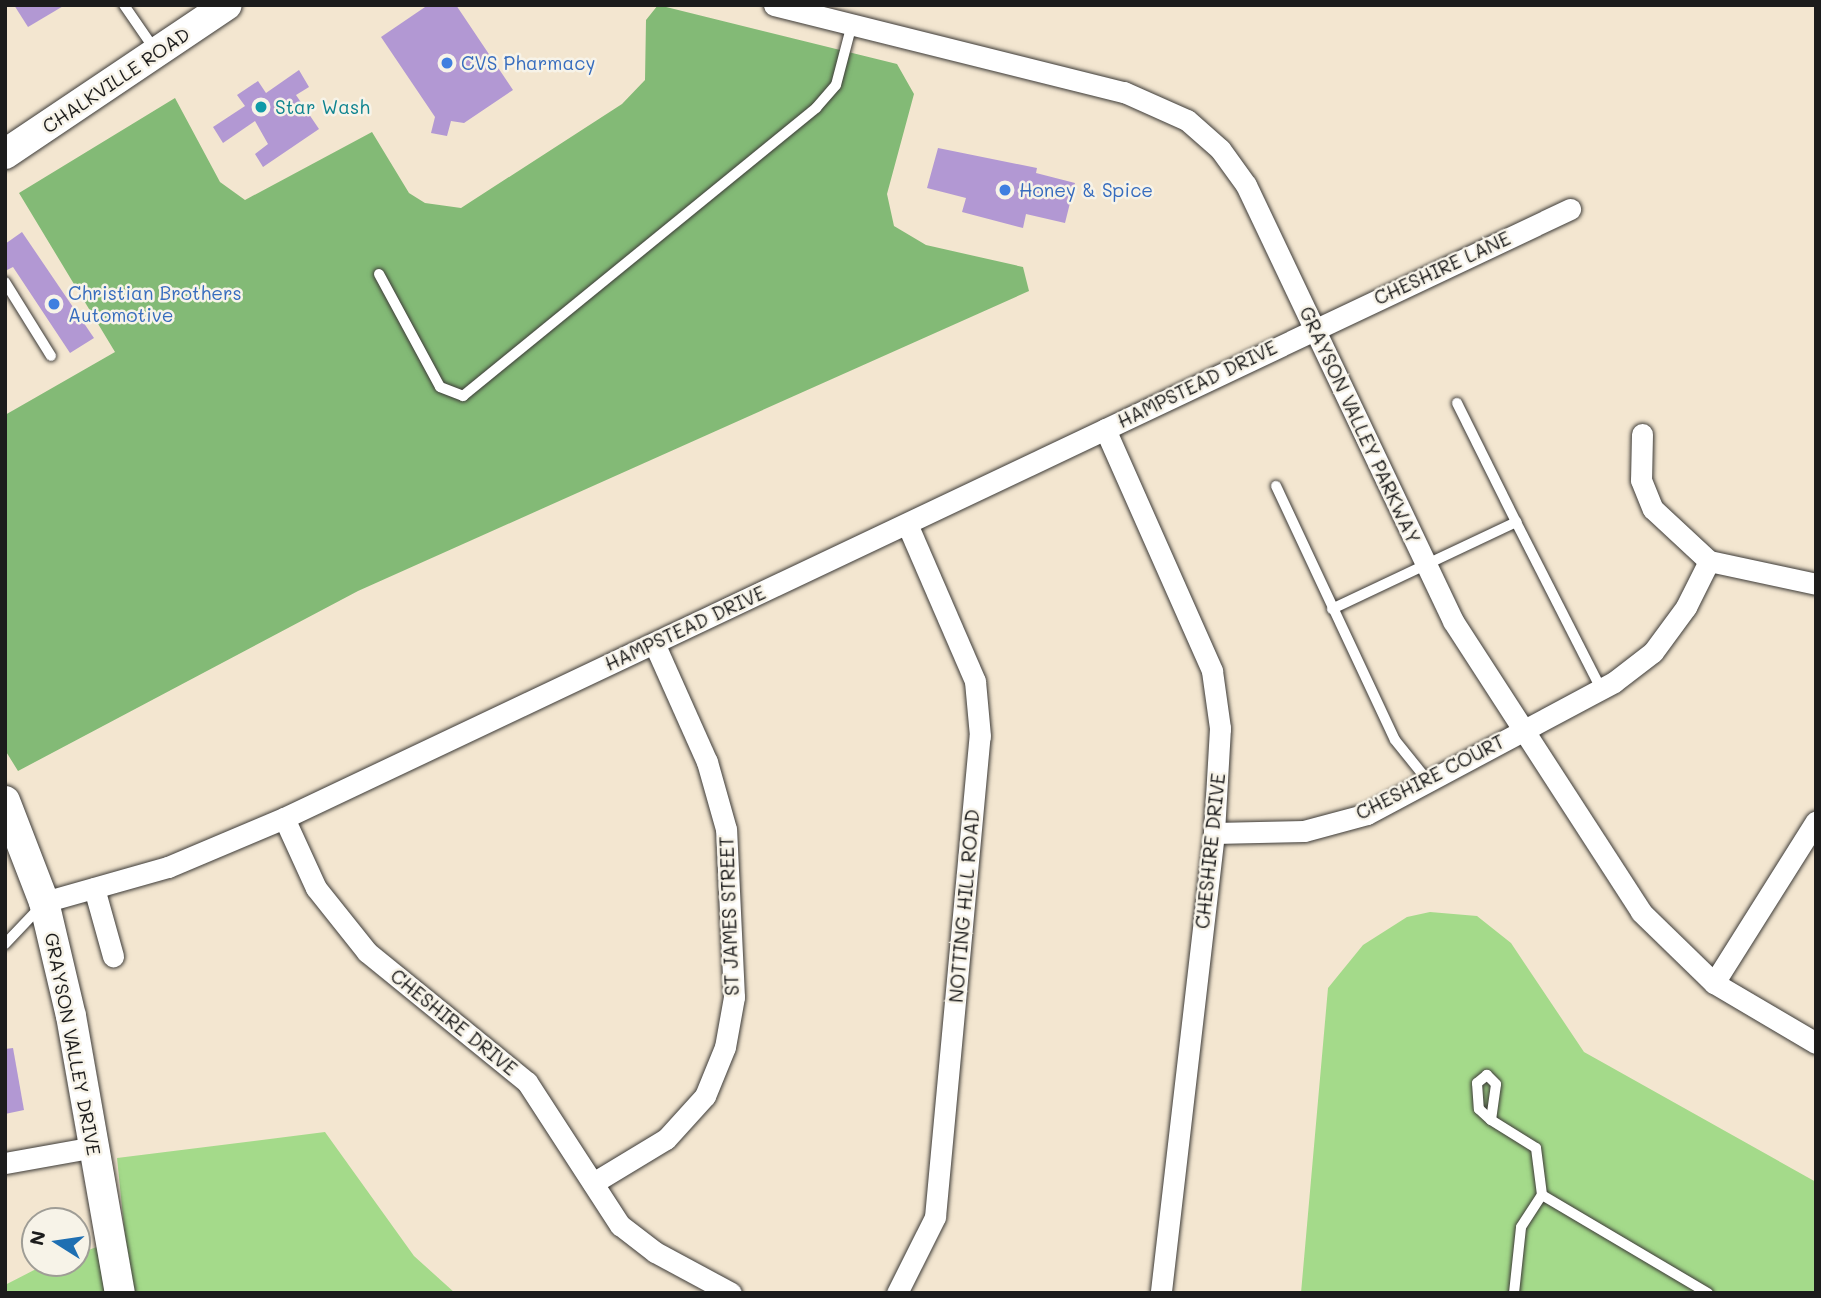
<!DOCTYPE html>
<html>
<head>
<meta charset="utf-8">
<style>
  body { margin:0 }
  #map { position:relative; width:1821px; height:1298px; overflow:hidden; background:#f3e6d0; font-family:Mali,sans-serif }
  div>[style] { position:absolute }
  .green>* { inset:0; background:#a4da8a }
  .forest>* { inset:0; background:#83ba76 }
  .building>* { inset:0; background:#b298d3 }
  .roads { filter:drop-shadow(0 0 2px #3c3a37) drop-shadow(0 0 2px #3c3a37) }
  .lane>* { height:10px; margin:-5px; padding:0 5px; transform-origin:5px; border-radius:5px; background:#fff }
  .street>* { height:21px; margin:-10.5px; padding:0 10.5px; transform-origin:10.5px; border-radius:10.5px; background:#fff }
  .secondary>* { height:30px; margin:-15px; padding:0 15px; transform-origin:15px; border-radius:15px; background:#fff }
  .dots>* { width:19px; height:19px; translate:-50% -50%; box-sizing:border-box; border:4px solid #f7f3e8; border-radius:50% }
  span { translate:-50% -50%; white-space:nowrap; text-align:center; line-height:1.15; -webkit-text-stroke:5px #f7f3e8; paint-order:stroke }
  .shop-label { font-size:19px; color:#366cbe }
  .left { translate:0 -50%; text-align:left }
  .street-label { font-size:19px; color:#1c1c1c }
  .culture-label { font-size:19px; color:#0d838f }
  .frame { position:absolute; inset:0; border:7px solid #1c1c1c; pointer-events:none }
  .north { position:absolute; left:21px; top:1207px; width:70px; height:70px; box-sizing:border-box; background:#f7f3e8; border:2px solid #9f9d96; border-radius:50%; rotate:282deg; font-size:19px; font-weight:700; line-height:28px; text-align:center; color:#1c1c1c }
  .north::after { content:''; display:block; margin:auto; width:24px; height:32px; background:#1f6fb2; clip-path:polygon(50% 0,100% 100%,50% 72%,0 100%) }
</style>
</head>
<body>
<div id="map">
  <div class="green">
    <i style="clip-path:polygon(1430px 912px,1477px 916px,1511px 943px,1584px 1052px,1816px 1182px,1816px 1293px,1301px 1293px,1328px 988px,1363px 945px,1407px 917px)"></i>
    <i style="clip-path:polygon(325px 1132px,414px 1256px,455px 1293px,5px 1293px,5px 1285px,40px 1267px,77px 1263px,77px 1254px,125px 1237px,117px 1158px)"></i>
  </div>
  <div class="forest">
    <i style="clip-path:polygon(658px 5px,897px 64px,914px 94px,887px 194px,894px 226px,926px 245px,1023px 267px,1029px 291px,358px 591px,18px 771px,5px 750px,5px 415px,115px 352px,19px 193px,175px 98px,220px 182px,245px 200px,372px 132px,409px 193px,425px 203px,461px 208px,622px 104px,645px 80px,646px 20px)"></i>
  </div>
  <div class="building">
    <i style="clip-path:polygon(14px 5px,65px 5px,28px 27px)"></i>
    <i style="clip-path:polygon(428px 5px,456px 5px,513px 90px,464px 123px,451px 121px,447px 136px,431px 133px,435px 117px,381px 37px)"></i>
    <i style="clip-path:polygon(299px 70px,309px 87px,296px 95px,319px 129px,263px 167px,255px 154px,268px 144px,255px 121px,223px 143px,213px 127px,245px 106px,237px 95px,258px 81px,266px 93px)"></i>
    <i style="clip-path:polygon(938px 148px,1037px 168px,1036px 173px,1075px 183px,1065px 223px,1026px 214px,1023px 228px,962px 212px,966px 198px,927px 188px)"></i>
    <i style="clip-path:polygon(22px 232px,94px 338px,70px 353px,13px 267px,5px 271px,5px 244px)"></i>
    <i style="clip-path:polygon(13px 1048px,24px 1110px,5px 1114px,5px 1049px)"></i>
  </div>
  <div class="roads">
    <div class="lane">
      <i style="left:124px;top:5px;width:55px;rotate:55.4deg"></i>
      <i style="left:379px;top:274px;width:128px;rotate:61.6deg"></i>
      <i style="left:440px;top:387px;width:25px;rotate:21deg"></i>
      <i style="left:463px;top:396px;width:456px;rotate:-39.2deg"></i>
      <i style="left:816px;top:108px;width:30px;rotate:-49deg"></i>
      <i style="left:836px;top:85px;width:63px;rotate:-75.3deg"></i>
      <i style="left:5px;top:282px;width:87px;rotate:58.1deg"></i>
      <i style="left:1457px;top:403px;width:133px;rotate:63.6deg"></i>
      <i style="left:1276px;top:486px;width:280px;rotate:64.9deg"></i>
      <i style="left:1395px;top:740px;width:53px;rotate:51.2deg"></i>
      <i style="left:1332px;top:609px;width:204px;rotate:-25.3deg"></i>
      <i style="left:1516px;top:522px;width:187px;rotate:63deg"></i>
      <i style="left:5px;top:944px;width:54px;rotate:-46.5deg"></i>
      <i style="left:1491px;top:1120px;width:36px;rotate:-82deg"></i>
      <i style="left:1496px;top:1084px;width:13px;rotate:-135deg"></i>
      <i style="left:1487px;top:1075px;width:13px;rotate:141deg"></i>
      <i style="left:1477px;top:1083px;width:26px;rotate:86deg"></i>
      <i style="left:1479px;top:1109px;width:16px;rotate:43deg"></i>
      <i style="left:1491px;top:1120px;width:53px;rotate:31.9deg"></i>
      <i style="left:1536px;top:1148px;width:47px;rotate:82.7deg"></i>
      <i style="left:1542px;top:1195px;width:193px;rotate:30.6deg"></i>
      <i style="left:1514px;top:1293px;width:66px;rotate:-83.9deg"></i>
      <i style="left:1521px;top:1227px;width:38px;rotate:-57deg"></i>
    </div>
    <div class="street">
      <i style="left:774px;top:5px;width:361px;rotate:14deg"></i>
      <i style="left:1124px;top:92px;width:69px;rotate:24deg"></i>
      <i style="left:1187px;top:120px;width:44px;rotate:41.3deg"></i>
      <i style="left:1220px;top:149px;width:44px;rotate:54.2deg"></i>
      <i style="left:1246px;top:185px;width:483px;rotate:64.6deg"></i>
      <i style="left:1453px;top:621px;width:346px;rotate:57.1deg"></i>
      <i style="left:1641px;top:912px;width:102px;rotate:44.2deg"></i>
      <i style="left:1714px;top:983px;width:118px;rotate:30.5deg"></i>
      <i style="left:1105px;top:429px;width:265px;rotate:66.1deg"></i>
      <i style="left:1212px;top:671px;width:58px;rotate:82deg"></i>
      <i style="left:1220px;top:728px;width:105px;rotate:93.3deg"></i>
      <i style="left:1214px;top:833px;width:463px;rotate:96.6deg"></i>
      <i style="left:1642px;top:434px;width:46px;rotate:91.2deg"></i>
      <i style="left:1641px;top:480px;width:31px;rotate:68deg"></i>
      <i style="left:1653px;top:509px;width:76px;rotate:42.9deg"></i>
      <i style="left:1709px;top:561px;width:109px;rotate:12.1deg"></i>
      <i style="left:284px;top:818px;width:77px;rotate:65.4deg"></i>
      <i style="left:316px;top:888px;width:82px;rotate:51.4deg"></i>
      <i style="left:367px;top:952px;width:206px;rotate:39.1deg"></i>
      <i style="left:527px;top:1082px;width:171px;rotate:57deg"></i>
      <i style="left:620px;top:1225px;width:44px;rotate:37.6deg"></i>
      <i style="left:655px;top:1252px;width:86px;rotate:28.3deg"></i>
      <i style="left:1214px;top:833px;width:90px;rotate:-1.3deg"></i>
      <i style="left:1304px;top:831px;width:65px;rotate:-15.1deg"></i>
      <i style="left:1367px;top:814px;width:280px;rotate:-28.1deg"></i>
      <i style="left:1614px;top:682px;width:49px;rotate:-37.6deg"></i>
      <i style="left:1653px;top:652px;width:56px;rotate:-53.7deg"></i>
      <i style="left:1686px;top:607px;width:51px;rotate:-63.4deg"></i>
      <i style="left:94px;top:888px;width:71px;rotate:74.4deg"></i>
      <i style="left:44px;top:902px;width:129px;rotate:-15.8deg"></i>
      <i style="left:168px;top:867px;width:126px;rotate:-22.9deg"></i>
      <i style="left:284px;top:818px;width:1423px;rotate:-25.34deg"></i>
      <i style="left:1714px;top:983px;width:191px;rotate:-57.8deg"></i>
      <i style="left:5px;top:1163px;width:91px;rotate:-10.1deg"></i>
      <i style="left:593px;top:1183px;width:85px;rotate:-31.1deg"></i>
      <i style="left:666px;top:1139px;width:58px;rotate:-47.8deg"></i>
      <i style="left:705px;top:1096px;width:53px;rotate:-67.8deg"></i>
      <i style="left:725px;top:1047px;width:51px;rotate:-79.8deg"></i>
      <i style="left:734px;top:997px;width:168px;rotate:-92.7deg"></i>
      <i style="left:726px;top:829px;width:70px;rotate:-105.8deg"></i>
      <i style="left:707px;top:762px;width:130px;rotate:-114deg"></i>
      <i style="left:897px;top:1293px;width:85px;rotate:-63.4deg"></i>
      <i style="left:935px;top:1217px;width:483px;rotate:-84.7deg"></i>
      <i style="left:980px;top:736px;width:55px;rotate:-95.2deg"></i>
      <i style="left:975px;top:681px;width:171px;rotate:-113.4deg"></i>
    </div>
    <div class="secondary">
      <i style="left:5px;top:154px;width:267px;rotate:-33.9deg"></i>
      <i style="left:5px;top:801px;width:108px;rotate:68.9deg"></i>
      <i style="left:44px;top:902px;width:117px;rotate:76.7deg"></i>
      <i style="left:71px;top:1016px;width:281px;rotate:80deg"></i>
    </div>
  </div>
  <div class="dots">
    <i style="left:447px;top:63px;background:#3f7fe0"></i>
    <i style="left:261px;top:107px;background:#0f9aa8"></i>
    <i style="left:1005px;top:190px;background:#3f7fe0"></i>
    <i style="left:54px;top:304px;background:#3f7fe0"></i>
  </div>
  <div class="shop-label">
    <span class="left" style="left:461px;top:63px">CVS Pharmacy</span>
    <span class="left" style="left:1019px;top:190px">Honey &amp; Spice</span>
    <span class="left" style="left:68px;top:304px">Christian Brothers<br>Automotive</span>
  </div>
  <div class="street-label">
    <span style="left:116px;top:80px;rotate:-34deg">CHALKVILLE ROAD</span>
    <span style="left:1442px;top:268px;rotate:-25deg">CHESHIRE LANE</span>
    <span style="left:1197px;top:384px;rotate:-26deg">HAMPSTEAD DRIVE</span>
    <span style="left:1360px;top:425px;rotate:65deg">GRAYSON VALLEY PARKWAY</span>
    <span style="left:685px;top:628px;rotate:-25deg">HAMPSTEAD DRIVE</span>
    <span style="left:1430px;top:777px;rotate:-27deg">CHESHIRE COURT</span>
    <span style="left:1210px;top:851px;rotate:-84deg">CHESHIRE DRIVE</span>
    <span style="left:964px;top:906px;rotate:-85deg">NOTTING HILL ROAD</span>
    <span style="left:729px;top:916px;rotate:-92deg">ST JAMES STREET</span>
    <span style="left:454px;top:1022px;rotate:39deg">CHESHIRE DRIVE</span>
    <span style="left:73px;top:1044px;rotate:79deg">GRAYSON VALLEY DRIVE</span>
  </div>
  <div class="culture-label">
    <span class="left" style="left:275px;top:107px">Star Wash</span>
  </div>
  <div class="frame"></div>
  <div class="north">N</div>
</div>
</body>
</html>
